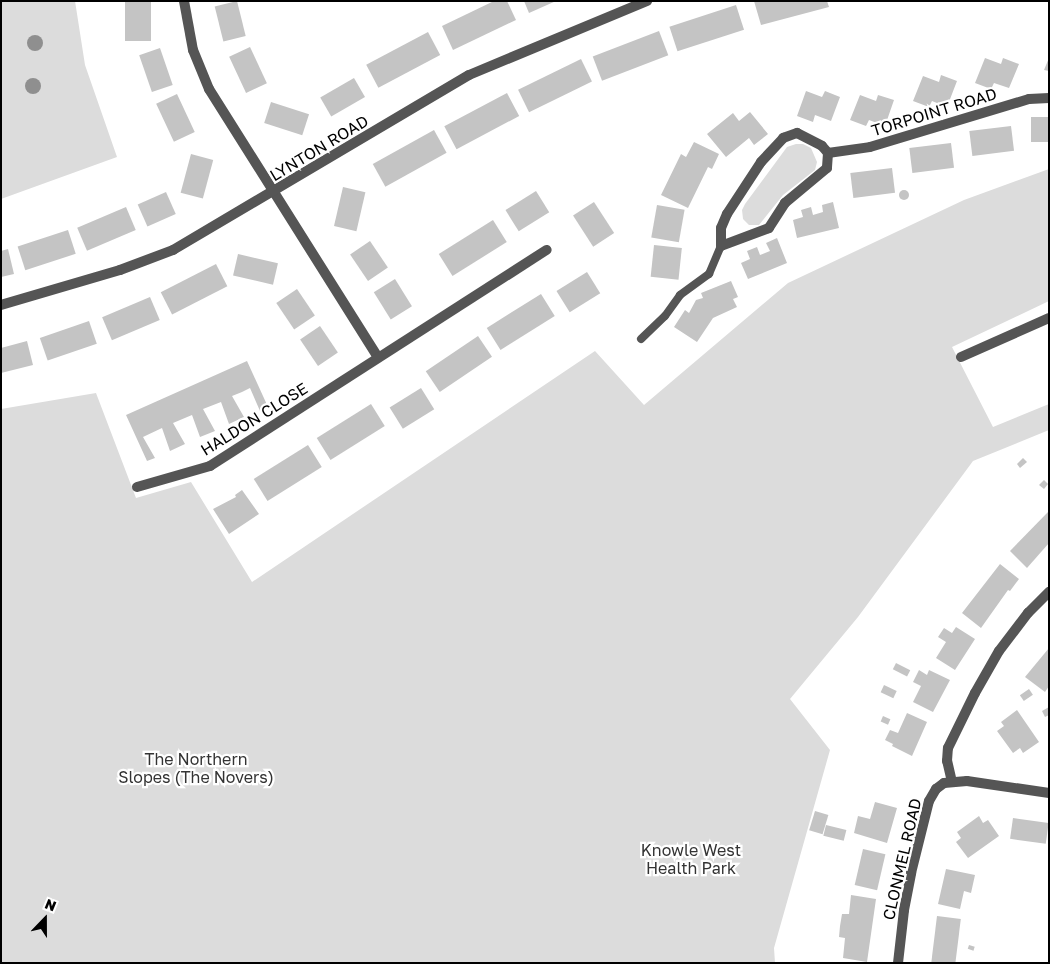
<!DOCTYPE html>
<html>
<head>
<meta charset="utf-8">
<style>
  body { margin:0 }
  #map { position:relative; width:1050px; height:964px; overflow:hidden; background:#fff; font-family:"Golos Text",sans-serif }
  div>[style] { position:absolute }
  .green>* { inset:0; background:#dcdcdc }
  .building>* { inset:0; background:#c4c4c4; transform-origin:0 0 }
  .round { border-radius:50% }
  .lane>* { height:8px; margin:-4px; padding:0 4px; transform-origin:4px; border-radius:4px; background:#555 }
  .street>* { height:10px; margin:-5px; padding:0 5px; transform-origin:5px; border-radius:5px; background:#555 }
  .trees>* { width:16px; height:16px; margin:-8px; border-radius:50%; background:#8f8f8f }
  span { translate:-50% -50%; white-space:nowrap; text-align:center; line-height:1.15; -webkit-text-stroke:4.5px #fff; paint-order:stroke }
  .street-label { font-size:16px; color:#000 }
  .park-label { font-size:16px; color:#333 }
  .frame { position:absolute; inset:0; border:2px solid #000; pointer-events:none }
  .north { position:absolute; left:20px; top:894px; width:50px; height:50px; -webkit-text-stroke:4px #fff; paint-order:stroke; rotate:22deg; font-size:14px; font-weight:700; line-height:20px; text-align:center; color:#000 }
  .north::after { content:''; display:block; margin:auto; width:18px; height:22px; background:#000; clip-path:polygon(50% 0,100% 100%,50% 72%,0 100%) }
</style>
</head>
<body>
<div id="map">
  <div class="green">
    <i style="clip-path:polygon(1px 1px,75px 1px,85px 65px,117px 157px,1px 199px)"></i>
    <i style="clip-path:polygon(796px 144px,803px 144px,811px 148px,817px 162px,815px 170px,783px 195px,759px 225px,749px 225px,743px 219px,742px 210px,745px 204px,787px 147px)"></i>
    <i style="clip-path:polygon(1049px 169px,1049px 301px,952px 347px,993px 427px,1049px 404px,1049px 430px,973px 461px,858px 617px,790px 699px,830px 750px,774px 948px,775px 963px,1px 963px,1px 409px,96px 393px,136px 498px,191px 482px,252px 582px,595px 351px,644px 405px,788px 283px,964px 200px)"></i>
  </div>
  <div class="building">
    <i style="left:125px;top:1px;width:26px;height:40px"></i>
    <i style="left:237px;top:1px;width:36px;height:23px;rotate:76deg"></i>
    <i style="clip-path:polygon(494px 1px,507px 1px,516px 20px,453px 50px,442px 26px)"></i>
    <i style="clip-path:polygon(524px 1px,556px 1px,529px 13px)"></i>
    <i style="clip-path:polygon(754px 1px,827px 1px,829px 7px,761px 25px)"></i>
    <i style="left:736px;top:5px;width:26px;height:70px;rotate:72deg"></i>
    <i style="left:659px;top:31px;width:26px;height:71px;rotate:69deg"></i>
    <i style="left:428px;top:32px;width:26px;height:70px;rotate:62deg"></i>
    <i style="left:250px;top:47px;width:40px;height:23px;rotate:65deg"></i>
    <i style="left:160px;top:48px;width:39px;height:22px;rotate:71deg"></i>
    <i style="clip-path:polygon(985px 58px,1001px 64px,1003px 58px,1019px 64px,1009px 88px,994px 83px,991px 89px,975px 83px)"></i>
    <i style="clip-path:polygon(1049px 58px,1049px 71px,1044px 70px)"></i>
    <i style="left:581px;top:59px;width:25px;height:70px;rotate:64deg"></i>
    <i style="clip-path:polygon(941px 75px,957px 81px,947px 107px,932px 101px,929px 107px,913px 101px,923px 76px,939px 82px)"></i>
    <i style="left:354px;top:78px;width:22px;height:39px;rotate:60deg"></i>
    <i style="clip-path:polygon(806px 91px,822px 97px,825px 91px,840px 97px,831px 121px,815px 115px,813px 122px,797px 116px)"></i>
    <i style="left:507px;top:93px;width:26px;height:71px;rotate:62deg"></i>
    <i style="left:177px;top:94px;width:42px;height:23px;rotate:65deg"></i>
    <i style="clip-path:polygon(860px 95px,876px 101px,878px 95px,894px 100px,885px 126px,869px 120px,866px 126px,850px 120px)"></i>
    <i style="left:271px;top:102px;width:40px;height:22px;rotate:18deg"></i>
    <i style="clip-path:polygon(750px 112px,768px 134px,754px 145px,749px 138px,726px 157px,707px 134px,733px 113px,739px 121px)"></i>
    <i style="left:1031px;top:117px;width:18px;height:25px"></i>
    <i style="left:1011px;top:126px;width:25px;height:42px;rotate:83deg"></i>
    <i style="left:434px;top:130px;width:26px;height:70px;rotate:61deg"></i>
    <i style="clip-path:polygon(694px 142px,719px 154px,712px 169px,708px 167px,688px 208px,661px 195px,681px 154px,686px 157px)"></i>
    <i style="left:951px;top:143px;width:25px;height:42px;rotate:83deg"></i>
    <i style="left:191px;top:154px;width:23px;height:40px;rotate:15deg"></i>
    <i style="left:892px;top:168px;width:25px;height:42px;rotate:83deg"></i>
    <i style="left:343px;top:187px;width:23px;height:40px;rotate:13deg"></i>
    <i class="round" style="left:899px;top:190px;width:10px;height:10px"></i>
    <i style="left:536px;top:191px;width:25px;height:36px;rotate:58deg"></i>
    <i style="left:166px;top:192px;width:24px;height:31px;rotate:66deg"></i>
    <i style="left:594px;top:202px;width:37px;height:25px;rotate:57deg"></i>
    <i style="clip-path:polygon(833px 202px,839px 228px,797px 238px,793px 220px,803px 217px,801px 210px,811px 207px,813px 215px,823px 212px,822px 205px)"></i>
    <i style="left:657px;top:205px;width:28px;height:33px;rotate:10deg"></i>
    <i style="left:126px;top:207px;width:25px;height:53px;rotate:67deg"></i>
    <i style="left:493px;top:220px;width:26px;height:64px;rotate:58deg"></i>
    <i style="left:68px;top:230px;width:25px;height:53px;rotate:72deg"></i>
    <i style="clip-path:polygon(777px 238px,787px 263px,748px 279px,741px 263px,750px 259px,747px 251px,757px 247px,760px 255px,770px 251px,766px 243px)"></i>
    <i style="left:370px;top:241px;width:32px;height:24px;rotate:56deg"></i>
    <i style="left:654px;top:245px;width:28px;height:32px;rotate:6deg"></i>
    <i style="clip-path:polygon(8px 249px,14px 274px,1px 277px,1px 251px)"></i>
    <i style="left:238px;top:254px;width:41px;height:22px;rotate:13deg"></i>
    <i style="left:216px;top:264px;width:25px;height:62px;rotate:63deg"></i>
    <i style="left:587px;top:272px;width:25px;height:36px;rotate:58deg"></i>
    <i style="left:395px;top:279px;width:32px;height:25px;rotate:58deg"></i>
    <i style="clip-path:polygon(731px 281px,738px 297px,733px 299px,737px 307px,713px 318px,697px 342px,674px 327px,685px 310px,689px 313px,696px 300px,703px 298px,701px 293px)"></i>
    <i style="left:297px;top:289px;width:32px;height:25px;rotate:56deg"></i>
    <i style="left:541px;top:294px;width:26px;height:64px;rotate:58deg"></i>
    <i style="left:150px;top:297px;width:25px;height:52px;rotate:67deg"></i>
    <i style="left:89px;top:321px;width:24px;height:52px;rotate:71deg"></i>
    <i style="left:320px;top:326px;width:32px;height:24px;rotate:56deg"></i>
    <i style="left:478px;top:336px;width:25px;height:63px;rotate:56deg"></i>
    <i style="clip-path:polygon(27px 341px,33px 365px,1px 373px,1px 348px)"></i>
    <i style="clip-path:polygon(247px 361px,268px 407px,260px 411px,250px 388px,242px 392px,232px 396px,244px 417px,229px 424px,221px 402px,203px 409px,215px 431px,200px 437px,192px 415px,173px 423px,185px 444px,170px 451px,162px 428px,143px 437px,155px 458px,147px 461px,126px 415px)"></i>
    <i style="left:421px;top:388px;width:25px;height:37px;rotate:58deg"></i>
    <i style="left:371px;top:404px;width:26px;height:64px;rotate:58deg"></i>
    <i style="left:308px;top:445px;width:26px;height:64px;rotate:58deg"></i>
    <i style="clip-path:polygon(1023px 458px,1027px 462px,1020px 468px,1017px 464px)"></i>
    <i style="clip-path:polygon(1044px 480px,1048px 484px,1044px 489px,1039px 485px)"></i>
    <i style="clip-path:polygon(242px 490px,259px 514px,229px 534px,213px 509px,236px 497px,235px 495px)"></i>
    <i style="clip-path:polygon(1049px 511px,1049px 543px,1027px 568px,1010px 551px)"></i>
    <i style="clip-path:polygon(1000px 564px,1019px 579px,1010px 591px,1008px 590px,981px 628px,962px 613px)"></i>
    <i style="clip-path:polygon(956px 627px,975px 639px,955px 670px,936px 658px,946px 642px,938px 637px,944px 628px,952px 633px)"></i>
    <i style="clip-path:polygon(1049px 648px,1049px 686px,1045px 692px,1025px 677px)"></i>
    <i style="left:896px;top:663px;width:16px;height:7px;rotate:27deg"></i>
    <i style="clip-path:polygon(919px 670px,927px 675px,929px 670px,950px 680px,933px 712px,913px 702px,921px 686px,913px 682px)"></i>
    <i style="left:884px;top:685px;width:14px;height:8px;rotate:25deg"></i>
    <i style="left:1029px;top:689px;width:7px;height:11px;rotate:56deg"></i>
    <i style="clip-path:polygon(1049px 707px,1049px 715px,1045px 717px,1042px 711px)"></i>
    <i style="clip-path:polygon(1017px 710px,1039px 742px,1023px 753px,1020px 748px,1013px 753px,997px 731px,1004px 726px,1001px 722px)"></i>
    <i style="clip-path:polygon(907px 713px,927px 722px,912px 756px,892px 746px,893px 744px,885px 740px,890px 730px,898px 733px)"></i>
    <i style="left:883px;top:716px;width:8px;height:6px;rotate:23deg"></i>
    <i style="clip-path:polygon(875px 802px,897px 808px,887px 843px,854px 833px,858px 816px,870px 819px)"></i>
    <i style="left:815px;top:811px;width:14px;height:20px;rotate:17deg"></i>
    <i style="clip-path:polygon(979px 816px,983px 823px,988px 820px,999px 836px,968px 858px,956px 842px,961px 838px,957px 832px)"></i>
    <i style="left:1013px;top:818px;width:36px;height:21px;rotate:8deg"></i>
    <i style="left:826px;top:825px;width:21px;height:11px;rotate:14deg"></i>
    <i style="left:863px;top:849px;width:23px;height:37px;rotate:13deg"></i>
    <i style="clip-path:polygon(946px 869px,975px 875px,971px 893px,964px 891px,960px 909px,938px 904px)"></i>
    <i style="clip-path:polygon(851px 895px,876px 899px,867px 962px,843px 958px,845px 938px,839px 937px,840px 926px,842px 914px,849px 914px)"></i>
    <i style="left:937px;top:916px;width:24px;height:48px;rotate:7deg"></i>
    <i style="left:969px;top:945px;width:6px;height:4px;rotate:18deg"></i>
  </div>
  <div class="lane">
    <i style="left:641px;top:339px;width:33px;rotate:-44deg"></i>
    <i style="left:665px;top:316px;width:26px;rotate:-54deg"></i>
    <i style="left:680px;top:295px;width:36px;rotate:-36deg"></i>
    <i style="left:709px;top:274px;width:30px;rotate:-67deg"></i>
  </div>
  <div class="street">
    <i style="left:184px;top:1px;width:50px;rotate:79.6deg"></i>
    <i style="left:193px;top:50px;width:42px;rotate:67.7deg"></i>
    <i style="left:209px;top:89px;width:317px;rotate:57.8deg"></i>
    <i style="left:797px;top:133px;width:28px;rotate:27deg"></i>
    <i style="left:822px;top:146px;width:9px;rotate:49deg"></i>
    <i style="left:828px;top:153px;width:15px;rotate:94deg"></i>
    <i style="left:827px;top:168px;width:55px;rotate:140.2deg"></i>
    <i style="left:785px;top:203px;width:30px;rotate:123deg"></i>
    <i style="left:769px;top:228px;width:51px;rotate:159.4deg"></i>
    <i style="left:721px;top:246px;width:18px;rotate:-90deg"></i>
    <i style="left:721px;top:228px;width:15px;rotate:-67deg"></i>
    <i style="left:727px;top:214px;width:62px;rotate:-56.8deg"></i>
    <i style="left:761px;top:162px;width:33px;rotate:-47deg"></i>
    <i style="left:783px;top:138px;width:15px;rotate:-20deg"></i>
    <i style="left:828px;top:153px;width:42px;rotate:-8.1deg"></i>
    <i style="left:870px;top:147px;width:166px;rotate:-16.8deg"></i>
    <i style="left:1029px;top:99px;width:20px;rotate:-3deg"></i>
    <i style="left:1px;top:305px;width:124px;rotate:-16.4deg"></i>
    <i style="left:120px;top:270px;width:57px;rotate:-20.7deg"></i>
    <i style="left:173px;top:250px;width:344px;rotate:-30.6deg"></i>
    <i style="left:469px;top:75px;width:193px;rotate:-22.6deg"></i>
    <i style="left:961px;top:357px;width:96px;rotate:-23.9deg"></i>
    <i style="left:137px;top:487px;width:76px;rotate:-16deg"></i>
    <i style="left:210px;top:466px;width:400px;rotate:-32.7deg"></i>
    <i style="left:952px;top:782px;width:22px;rotate:-103deg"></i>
    <i style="left:947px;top:761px;width:13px;rotate:-86deg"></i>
    <i style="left:948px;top:748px;width:61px;rotate:-63.9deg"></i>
    <i style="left:975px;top:693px;width:48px;rotate:-60.3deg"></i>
    <i style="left:999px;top:651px;width:48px;rotate:-52.7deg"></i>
    <i style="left:1028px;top:613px;width:30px;rotate:-45deg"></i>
    <i style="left:898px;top:963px;width:53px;rotate:-83.5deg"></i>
    <i style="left:904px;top:910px;width:38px;rotate:-79deg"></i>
    <i style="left:911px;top:873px;width:74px;rotate:-76deg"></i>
    <i style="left:929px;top:801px;width:14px;rotate:-60deg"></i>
    <i style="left:936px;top:789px;width:10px;rotate:-37deg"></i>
    <i style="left:944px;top:783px;width:23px;rotate:-5deg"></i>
    <i style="left:967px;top:781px;width:83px;rotate:8.3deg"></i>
  </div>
  <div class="trees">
    <i style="left:35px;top:43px"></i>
    <i style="left:33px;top:86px"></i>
  </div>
  <div class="street-label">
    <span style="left:934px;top:112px;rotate:-17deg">TORPOINT ROAD</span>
    <span style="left:319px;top:148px;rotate:-31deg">LYNTON ROAD</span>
    <span style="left:254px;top:419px;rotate:-32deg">HALDON CLOSE</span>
    <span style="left:902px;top:859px;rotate:-77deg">CLONMEL ROAD</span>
  </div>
  <div class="park-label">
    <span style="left:196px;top:768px">The Northern<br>Slopes (The Novers)</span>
    <span style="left:691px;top:859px">Knowle West<br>Health Park</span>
  </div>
  <div class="frame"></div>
  <div class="north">N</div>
</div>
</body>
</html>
